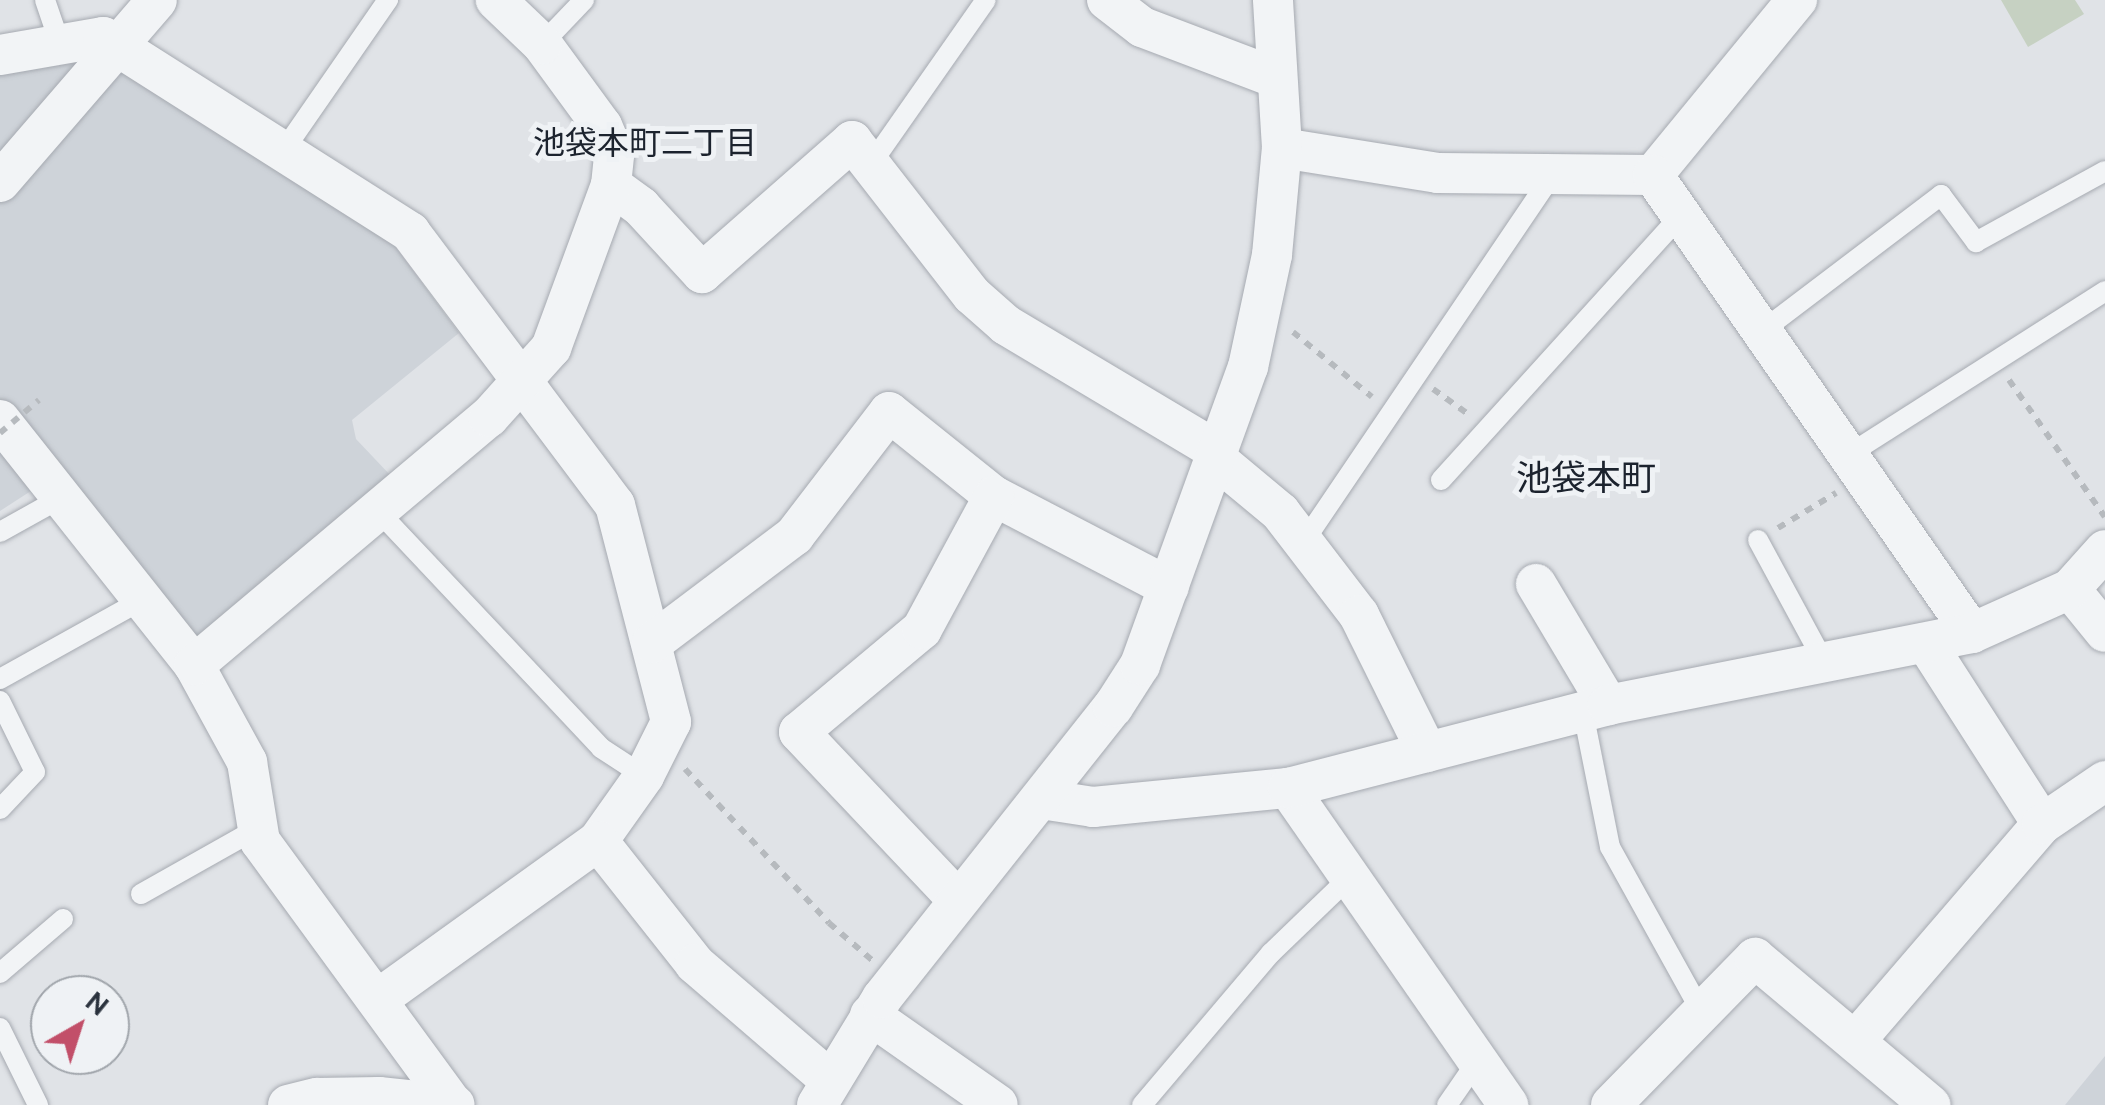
<!DOCTYPE html>
<html>
<head>
<meta charset="utf-8">
<style>
  body { margin:0 }
  #map { position:relative; width:2105px; height:1105px; overflow:hidden; background:#e0e3e7; font-family:Cabin,"Noto Sans JP",sans-serif }
  div>[style] { position:absolute }
  .built>* { inset:0; background:#ced3d9 }
  .green>* { inset:0; background:#c6d1c2 }
  .path>* { height:6px; margin-top:-3px; transform-origin:0; background:repeating-linear-gradient(90deg,#b6babe 0 8px,transparent 0 16px) }
  .roads { filter:drop-shadow(0 0 2px #a6aab1) drop-shadow(0 0 2px #a6aab1) }
  .lane>* { height:20px; margin:-10px; padding:0 10px; transform-origin:10px; border-radius:10px; background:#f2f4f6 }
  .street>* { height:40px; margin:-20px; padding:0 20px; transform-origin:20px; border-radius:20px; background:#f2f4f6 }
  .path-bridge>* { height:6px; margin-top:-3px; transform-origin:0; background:repeating-linear-gradient(90deg,#b6babe 0 8px,transparent 0 16px) }
  span { translate:-50% -50%; white-space:nowrap; text-align:center; line-height:1.15; -webkit-text-stroke:10px #eff2f5; paint-order:stroke }
  .neighbourhood-label { font-size:32px; color:#1c232e }
  .quarter-label { font-size:35px; color:#1c232e }
  .north { position:absolute; left:30px; top:975px; width:100px; height:100px; box-sizing:border-box; background:#eff2f5; border:2px solid #a0a5ab; border-radius:50%; rotate:39deg; font-size:28px; font-weight:700; line-height:40px; text-align:center; color:#2a323d }
  .north::after { content:''; display:block; margin:auto; width:35px; height:45px; background:#c24f69; clip-path:polygon(50% 0,100% 100%,50% 72%,0 100%) }
</style>
</head>
<body>
<div id="map">
  <div class="built">
    <i style="clip-path:polygon(80px 60px,0 163px,0 74px)"></i>
    <i style="clip-path:polygon(120px 61px,383px 230px,459px 333px,352px 420px,356px 439px,392px 477px,201px 646px,0 406px,0 201px)"></i>
    <i style="clip-path:polygon(0 446px,34px 489px,0 511px)"></i>
    <i style="clip-path:polygon(2105px 1056px,2105px 1105px,2065px 1105px)"></i>
  </div>
  <div class="green">
    <i style="clip-path:polygon(2001px 0,2075px 0,2084px 14px,2028px 47px)"></i>
  </div>
  <div class="path">
    <i style="left:1293px;top:332px;width:102px;rotate:39.4deg"></i>
    <i style="left:2009px;top:380px;width:167px;rotate:55deg"></i>
    <i style="left:1433px;top:389px;width:43px;rotate:35.5deg"></i>
    <i style="left:1778px;top:528px;width:68px;rotate:-31.1deg"></i>
    <i style="left:685px;top:769px;width:211px;rotate:46.9deg"></i>
    <i style="left:829px;top:923px;width:57px;rotate:40.7deg"></i>
  </div>
  <div class="roads">
    <div class="lane">
      <i style="left:45px;top:0;width:46px;rotate:71.2deg"></i>
      <i style="left:542px;top:44px;width:61px;rotate:-46.3deg"></i>
      <i style="left:284px;top:150px;width:183px;rotate:-55.3deg"></i>
      <i style="left:871px;top:164px;width:200px;rotate:-55deg"></i>
      <i style="left:1762px;top:331px;width:225px;rotate:-37.2deg"></i>
      <i style="left:1941px;top:195px;width:59px;rotate:53.3deg"></i>
      <i style="left:1976px;top:242px;width:147px;rotate:-28.8deg"></i>
      <i style="left:1848px;top:455px;width:305px;rotate:-32.5deg"></i>
      <i style="left:1441px;top:480px;width:358px;rotate:-47.8deg"></i>
      <i style="left:378px;top:511px;width:325px;rotate:46.7deg"></i>
      <i style="left:601px;top:748px;width:51px;rotate:33.1deg"></i>
      <i style="left:0;top:532px;width:70px;rotate:-29.1deg"></i>
      <i style="left:1305px;top:540px;width:442px;rotate:-55.9deg"></i>
      <i style="left:1758px;top:540px;width:139px;rotate:61.6deg"></i>
      <i style="left:0;top:679px;width:162px;rotate:-29.1deg"></i>
      <i style="left:0;top:701px;width:79px;rotate:63.8deg"></i>
      <i style="left:35px;top:772px;width:51px;rotate:133.4deg"></i>
      <i style="left:1583px;top:712px;width:138px;rotate:78.7deg"></i>
      <i style="left:1610px;top:847px;width:188px;rotate:61deg"></i>
      <i style="left:141px;top:894px;width:134px;rotate:-29.4deg"></i>
      <i style="left:0;top:973px;width:83px;rotate:-40.6deg"></i>
      <i style="left:0;top:1028px;width:86px;rotate:63.7deg"></i>
      <i style="left:1142px;top:1105px;width:199px;rotate:-49.7deg"></i>
      <i style="left:1271px;top:953px;width:110px;rotate:-43.9deg"></i>
      <i style="left:1447px;top:1105px;width:55px;rotate:-55.4deg"></i>
    </div>
    <div class="street">
      <i style="left:1107px;top:0;width:44px;rotate:37.6deg"></i>
      <i style="left:1142px;top:27px;width:143px;rotate:20.8deg"></i>
      <i style="left:0;top:55px;width:105px;rotate:-9.9deg"></i>
      <i style="left:103px;top:37px;width:364px;rotate:32.4deg"></i>
      <i style="left:410px;top:232px;width:341px;rotate:53.1deg"></i>
      <i style="left:615px;top:505px;width:224px;rotate:75.5deg"></i>
      <i style="left:671px;top:722px;width:60px;rotate:116.6deg"></i>
      <i style="left:644px;top:776px;width:80px;rotate:125.3deg"></i>
      <i style="left:598px;top:841px;width:271px;rotate:144.3deg"></i>
      <i style="left:1282px;top:148px;width:158px;rotate:9.1deg"></i>
      <i style="left:1438px;top:173px;width:215px;rotate:0.5deg"></i>
      <i style="left:1653px;top:175px;width:227px;rotate:-50.6deg"></i>
      <i style="left:1653px;top:175px;width:558px;rotate:55.14deg"></i>
      <i style="left:0;top:182px;width:240px;rotate:-49.2deg"></i>
      <i style="left:611px;top:185px;width:37px;rotate:36deg"></i>
      <i style="left:641px;top:207px;width:90px;rotate:47.3deg"></i>
      <i style="left:702px;top:273px;width:200px;rotate:-41.3deg"></i>
      <i style="left:852px;top:141px;width:195px;rotate:52.1deg"></i>
      <i style="left:972px;top:295px;width:45px;rotate:41.4deg"></i>
      <i style="left:1006px;top:325px;width:246px;rotate:30.8deg"></i>
      <i style="left:0;top:420px;width:313px;rotate:51.6deg"></i>
      <i style="left:194px;top:665px;width:111px;rotate:61.3deg"></i>
      <i style="left:247px;top:762px;width:80px;rotate:80.7deg"></i>
      <i style="left:260px;top:841px;width:327px;rotate:53.8deg"></i>
      <i style="left:1215px;top:458px;width:85px;rotate:39.7deg"></i>
      <i style="left:1280px;top:512px;width:130px;rotate:52.5deg"></i>
      <i style="left:1359px;top:615px;width:153px;rotate:63.6deg"></i>
      <i style="left:1536px;top:584px;width:141px;rotate:59.2deg"></i>
      <i style="left:2070px;top:589px;width:55px;rotate:50.9deg"></i>
      <i style="left:652px;top:643px;width:178px;rotate:-37deg"></i>
      <i style="left:794px;top:536px;width:156px;rotate:-52.5deg"></i>
      <i style="left:889px;top:412px;width:134px;rotate:38.7deg"></i>
      <i style="left:994px;top:496px;width:197px;rotate:27.5deg"></i>
      <i style="left:1926px;top:643px;width:215px;rotate:57.3deg"></i>
      <i style="left:194px;top:665px;width:385px;rotate:-40.1deg"></i>
      <i style="left:489px;top:417px;width:93px;rotate:-48.1deg"></i>
      <i style="left:551px;top:348px;width:174px;rotate:-69.8deg"></i>
      <i style="left:611px;top:185px;width:31px;rotate:-84deg"></i>
      <i style="left:614px;top:154px;width:30px;rotate:-113deg"></i>
      <i style="left:602px;top:126px;width:102px;rotate:-126.2deg"></i>
      <i style="left:542px;top:44px;width:64px;rotate:-136.3deg"></i>
      <i style="left:1288px;top:788px;width:386px;rotate:55.2deg"></i>
      <i style="left:1041px;top:799px;width:53px;rotate:8.7deg"></i>
      <i style="left:1093px;top:807px;width:196px;rotate:-5.6deg"></i>
      <i style="left:1288px;top:788px;width:331px;rotate:-14.5deg"></i>
      <i style="left:1608px;top:705px;width:371px;rotate:-11.2deg"></i>
      <i style="left:1972px;top:633px;width:107px;rotate:-24.2deg"></i>
      <i style="left:2070px;top:589px;width:52px;rotate:-48.1deg"></i>
      <i style="left:598px;top:841px;width:157px;rotate:51.7deg"></i>
      <i style="left:695px;top:964px;width:179px;rotate:40.7deg"></i>
      <i style="left:957px;top:899px;width:230px;rotate:-133.4deg"></i>
      <i style="left:799px;top:732px;width:160px;rotate:-39.9deg"></i>
      <i style="left:922px;top:629px;width:151px;rotate:-61.6deg"></i>
      <i style="left:870px;top:1015px;width:156px;rotate:35.1deg"></i>
      <i style="left:1856px;top:1040px;width:285px;rotate:-49.3deg"></i>
      <i style="left:2042px;top:824px;width:76px;rotate:-34.3deg"></i>
      <i style="left:288px;top:1105px;width:30px;rotate:-14deg"></i>
      <i style="left:317px;top:1098px;width:62px;rotate:-0.9deg"></i>
      <i style="left:379px;top:1097px;width:76px;rotate:6deg"></i>
      <i style="left:817px;top:1105px;width:125px;rotate:-58.7deg"></i>
      <i style="left:882px;top:998px;width:372px;rotate:-51.6deg"></i>
      <i style="left:1113px;top:707px;width:50px;rotate:-57.3deg"></i>
      <i style="left:1140px;top:665px;width:317px;rotate:-70.1deg"></i>
      <i style="left:1248px;top:367px;width:115px;rotate:-77.9deg"></i>
      <i style="left:1272px;top:255px;width:107px;rotate:-84.7deg"></i>
      <i style="left:1282px;top:148px;width:148px;rotate:-93.5deg"></i>
      <i style="left:1611px;top:1105px;width:206px;rotate:-45.6deg"></i>
      <i style="left:1755px;top:958px;width:229px;rotate:40deg"></i>
    </div>
  </div>
  <div class="path-bridge">
    <i style="left:0;top:433px;width:51px;rotate:-40.2deg"></i>
  </div>
  <div class="neighbourhood-label">
    <span style="left:645px;top:143px">池袋本町二丁目</span>
  </div>
  <div class="quarter-label">
    <span style="left:1586px;top:478px">池袋本町</span>
  </div>
  <div class="north">N</div>
</div>
</body>
</html>
